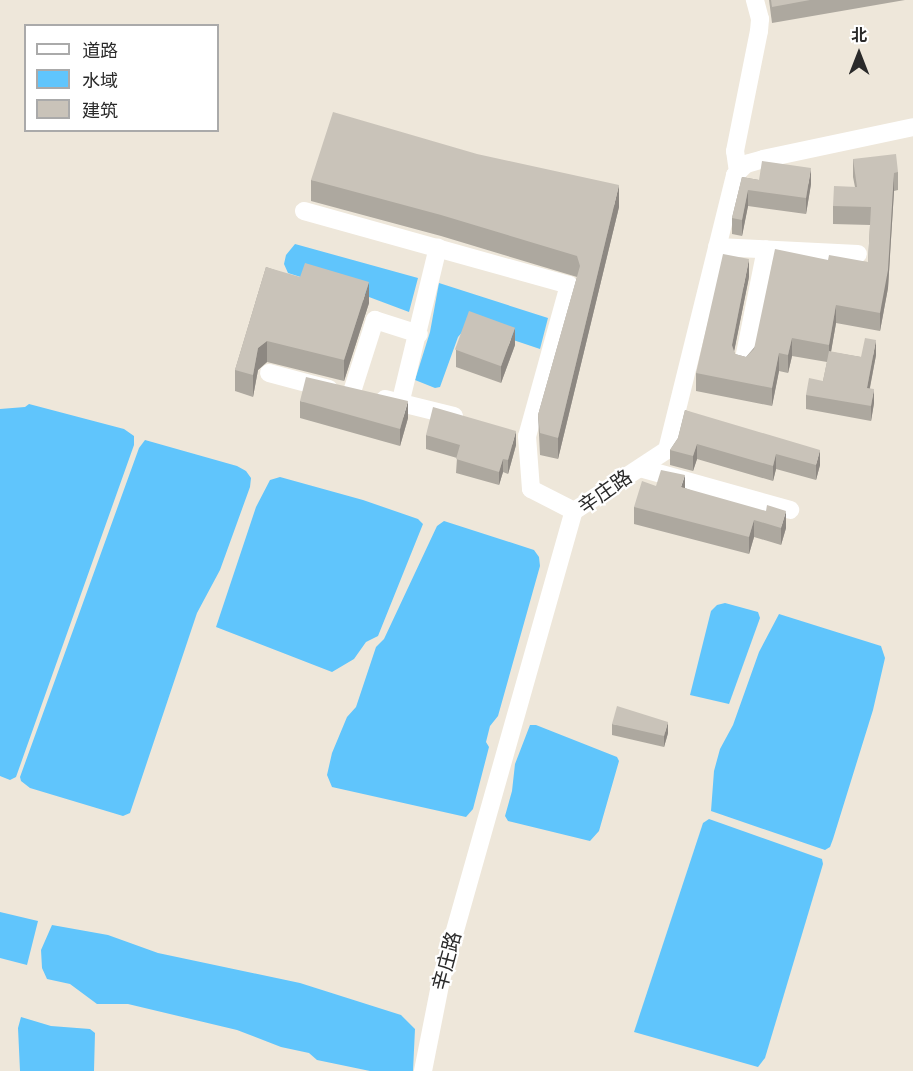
<!DOCTYPE html>
<html>
<head>
<meta charset="utf-8">
<style>
  body { margin:0 }
  #map { position:relative; width:913px; height:1071px; overflow:hidden; background:#eee7da; font-family:Arial,"Noto Sans SC",sans-serif }
  div>[style] { position:absolute }
  .water>* { inset:0; background:#60c5fc }
  .minor>* { height:18px; margin:-9px; padding:0 9px; transform-origin:9px; border-radius:9px; background:#fff }
  .wall>* { inset:0; background:#ada89f }
  .shaded-wall>* { inset:0; background:#8d8882 }
  .building>* { inset:0; background:#c9c3b9; transform-origin:0 0 }
  span { translate:-50% -50%; white-space:nowrap; text-align:center; line-height:1.15; -webkit-text-stroke:4.5px #fff; paint-order:stroke }
  .street-label { font-size:20px; color:#2a2a2a }
  .legend { position:absolute; left:24px; top:24px; width:195px; height:108px; box-sizing:border-box; background:#fff; border:2px solid #aaa; margin:0; padding:8px 10px; list-style:none; font-size:18px; color:#2a2a2a }
  .legend li { display:flex; align-items:center; gap:12px; height:30px }
  .legend b { width:30px; border:2px solid #aaa }
  .north { position:absolute; left:829px; top:24px; width:60px; height:60px; -webkit-text-stroke:4px #fff; paint-order:stroke; rotate:0deg; font-size:16px; font-weight:700; line-height:24px; text-align:center; color:#2a2a2a }
  .north::after { content:''; display:block; margin:auto; width:21px; height:27px; background:#2a2a2a; clip-path:polygon(50% 0,100% 100%,50% 72%,0 100%) }
</style>
</head>
<body>
<div id="map">
  <div class="water">
    <i style="clip-path:polygon(295px 244px,418px 278px,409px 312px,329px 282px,326px 285px,288px 273px,284px 264px,286px 255px)"></i>
    <i style="clip-path:polygon(439px 283px,548px 318px,540px 349px,468px 325px,458px 337px,440px 387px,435px 388px,415px 380px,430px 332px)"></i>
    <i style="clip-path:polygon(29px 404px,124px 429px,134px 436px,134px 445px,16px 777px,10px 780px,0 776px,0 409px,25px 407px)"></i>
    <i style="clip-path:polygon(145px 440px,237px 466px,246px 471px,251px 478px,250px 487px,220px 570px,197px 613px,130px 813px,123px 816px,30px 788px,21px 781px,20px 777px,139px 448px)"></i>
    <i style="clip-path:polygon(280px 477px,363px 500px,418px 519px,423px 524px,378px 636px,366px 642px,354px 659px,332px 672px,216px 627px,256px 507px,270px 480px)"></i>
    <i style="clip-path:polygon(444px 521px,534px 550px,539px 557px,540px 566px,498px 716px,490px 726px,486px 742px,489px 747px,473px 809px,466px 817px,332px 787px,327px 775px,332px 753px,347px 717px,356px 707px,376px 647px,384px 639px,437px 526px)"></i>
    <i style="clip-path:polygon(725px 603px,758px 612px,760px 618px,729px 704px,690px 695px,711px 611px,717px 605px)"></i>
    <i style="clip-path:polygon(779px 614px,881px 646px,885px 658px,873px 710px,833px 839px,830px 847px,825px 850px,711px 811px,714px 771px,720px 749px,733px 725px,759px 652px)"></i>
    <i style="clip-path:polygon(530px 725px,536px 725px,617px 757px,619px 761px,599px 831px,590px 841px,508px 821px,505px 816px,512px 791px,515px 764px)"></i>
    <i style="clip-path:polygon(709px 819px,822px 859px,823px 864px,765px 1058px,758px 1067px,634px 1032px,703px 823px)"></i>
    <i style="clip-path:polygon(0 912px,38px 921px,27px 965px,0 958px)"></i>
    <i style="clip-path:polygon(52px 925px,108px 935px,158px 953px,300px 983px,401px 1015px,415px 1029px,413px 1071px,370px 1071px,317px 1060px,309px 1053px,281px 1047px,237px 1030px,128px 1004px,97px 1004px,70px 984px,47px 979px,42px 968px,41px 950px)"></i>
    <i style="clip-path:polygon(21px 1017px,51px 1026px,90px 1029px,95px 1033px,94px 1071px,20px 1071px,18px 1028px)"></i>
  </div>
  <div class="minor">
    <i style="left:738px;top:172px;width:21px;rotate:-98deg"></i>
    <i style="left:735px;top:151px;width:122px;rotate:-78.7deg"></i>
    <i style="left:759px;top:31px;width:12px;rotate:-85deg"></i>
    <i style="left:760px;top:19px;width:20px;rotate:-105deg"></i>
    <i style="left:304px;top:211px;width:275px;rotate:15.6deg"></i>
    <i style="left:569px;top:285px;width:157px;rotate:105.5deg"></i>
    <i style="left:527px;top:436px;width:53px;rotate:85.7deg"></i>
    <i style="left:531px;top:489px;width:48px;rotate:27.1deg"></i>
    <i style="left:717px;top:247px;width:141px;rotate:2.8deg"></i>
    <i style="left:743px;top:364px;width:117px;rotate:-78.7deg"></i>
    <i style="left:269px;top:373px;width:62px;rotate:14.9deg"></i>
    <i style="left:351px;top:395px;width:79px;rotate:-72.3deg"></i>
    <i style="left:375px;top:320px;width:46px;rotate:17.7deg"></i>
    <i style="left:385px;top:399px;width:71px;rotate:13.8deg"></i>
    <i style="left:401px;top:400px;width:157px;rotate:-76.4deg"></i>
    <i style="left:640px;top:468px;width:156px;rotate:15.6deg"></i>
    <i style="left:423px;top:1071px;width:93px;rotate:-78.8deg"></i>
    <i style="left:441px;top:980px;width:487px;rotate:-74.2deg"></i>
    <i style="left:574px;top:511px;width:111px;rotate:-33.3deg"></i>
    <i style="left:667px;top:450px;width:283px;rotate:-76.1deg"></i>
    <i style="left:735px;top:175px;width:16px;rotate:-45deg"></i>
    <i style="left:746px;top:164px;width:18px;rotate:-16deg"></i>
    <i style="left:763px;top:159px;width:153px;rotate:-12deg"></i>
  </div>
  <div class="wall">
    <i style="clip-path:polygon(769px 0,905px 0,772px 23px)"></i>
    <i style="clip-path:polygon(853px 159px,898px 172px,898px 190px,894px 191px,888px 288px,880px 331px,836px 323px,831px 352px,861px 357px,876px 355px,870px 388px,874px 403px,871px 421px,806px 409px,806px 395px,823px 381px,827px 362px,792px 356px,788px 373px,779px 371px,772px 406px,696px 391px,696px 373px,749px 277px,734px 351px,735px 354px,746px 357px,828px 260px,868px 262px,870px 225px,833px 224px,833px 206px,855px 187px,853px 177px)"></i>
    <i style="clip-path:polygon(742px 177px,759px 180px,811px 184px,806px 214px,748px 206px,742px 236px,732px 234px,732px 218px)"></i>
    <i style="clip-path:polygon(311px 180px,619px 207px,558px 459px,540px 455px,538px 415px,577px 277px,441px 236px,311px 201px)"></i>
    <i style="clip-path:polygon(266px 267px,369px 303px,344px 381px,267px 362px,258px 370px,253px 397px,235px 391px,235px 370px)"></i>
    <i style="clip-path:polygon(515px 345px,501px 383px,456px 367px,456px 350px)"></i>
    <i style="clip-path:polygon(300px 401px,408px 418px,400px 446px,300px 418px)"></i>
    <i style="clip-path:polygon(685px 410px,820px 465px,816px 480px,776px 469px,773px 481px,697px 459px,693px 471px,670px 465px,670px 450px,678px 438px)"></i>
    <i style="clip-path:polygon(426px 435px,516px 445px,508px 474px,503px 472px,499px 485px,456px 473px,457px 458px,426px 449px)"></i>
    <i style="clip-path:polygon(685px 488px,786px 528px,781px 545px,754px 537px,749px 554px,634px 524px,634px 507px)"></i>
    <i style="clip-path:polygon(612px 724px,668px 733px,664px 747px,612px 735px)"></i>
  </div>
  <div class="shaded-wall">
    <i style="clip-path:polygon(811px 168px,811px 184px,806px 214px,806px 198px)"></i>
    <i style="clip-path:polygon(894px 173px,894px 191px,888px 288px,880px 331px,880px 313px)"></i>
    <i style="clip-path:polygon(619px 185px,619px 207px,558px 459px,558px 438px)"></i>
    <i style="clip-path:polygon(748px 190px,748px 206px,742px 236px,742px 220px)"></i>
    <i style="clip-path:polygon(749px 259px,749px 277px,732px 362px,732px 345px)"></i>
    <i style="clip-path:polygon(369px 282px,369px 303px,344px 381px,344px 360px)"></i>
    <i style="clip-path:polygon(836px 305px,836px 323px,829px 363px,829px 345px)"></i>
    <i style="clip-path:polygon(515px 328px,515px 345px,501px 383px,501px 366px)"></i>
    <i style="clip-path:polygon(792px 338px,792px 356px,788px 373px,788px 355px)"></i>
    <i style="clip-path:polygon(876px 340px,876px 355px,867px 402px,867px 388px)"></i>
    <i style="clip-path:polygon(267px 341px,267px 362px,258px 370px,253px 397px,253px 375px,258px 348px)"></i>
    <i style="clip-path:polygon(779px 353px,779px 371px,772px 406px,772px 388px)"></i>
    <i style="clip-path:polygon(874px 389px,874px 403px,871px 421px,871px 406px)"></i>
    <i style="clip-path:polygon(408px 401px,408px 418px,400px 446px,400px 429px)"></i>
    <i style="clip-path:polygon(516px 431px,516px 445px,508px 474px,508px 460px)"></i>
    <i style="clip-path:polygon(697px 444px,697px 459px,693px 471px,693px 456px)"></i>
    <i style="clip-path:polygon(820px 450px,820px 465px,816px 480px,816px 465px)"></i>
    <i style="clip-path:polygon(776px 454px,776px 469px,773px 481px,773px 466px)"></i>
    <i style="clip-path:polygon(503px 459px,503px 472px,499px 485px,499px 472px)"></i>
    <i style="clip-path:polygon(685px 475px,685px 492px,681px 487px)"></i>
    <i style="clip-path:polygon(786px 511px,786px 528px,781px 545px,781px 528px)"></i>
    <i style="clip-path:polygon(754px 520px,754px 537px,749px 554px,749px 537px)"></i>
    <i style="clip-path:polygon(668px 722px,668px 733px,664px 747px,664px 736px)"></i>
  </div>
  <div class="building">
    <i style="clip-path:polygon(771px 0,810px 0,772px 7px)"></i>
    <i style="clip-path:polygon(333px 112px,477px 154px,619px 185px,558px 438px,540px 433px,538px 415px,580px 266px,577px 256px,441px 215px,311px 180px)"></i>
    <i style="clip-path:polygon(896px 154px,898px 172px,894px 173px,888px 270px,880px 313px,836px 305px,829px 345px,792px 338px,788px 355px,779px 353px,772px 388px,696px 373px,723px 254px,749px 259px,732px 345px,735px 354px,746px 357px,754px 349px,775px 249px,828px 260px,829px 255px,868px 262px,871px 207px,833px 206px,834px 186px,857px 187px,853px 159px)"></i>
    <i style="clip-path:polygon(762px 161px,811px 168px,806px 198px,748px 190px,742px 220px,732px 218px,742px 177px,759px 180px)"></i>
    <i style="clip-path:polygon(305px 263px,369px 282px,344px 360px,267px 341px,258px 348px,253px 375px,235px 370px,266px 267px,300px 277px)"></i>
    <i style="left:469px;top:311px;width:49px;height:41px;rotate:20deg"></i>
    <i style="clip-path:polygon(865px 338px,876px 340px,867px 388px,874px 389px,871px 406px,806px 395px,809px 378px,823px 381px,829px 351px,861px 357px)"></i>
    <i style="clip-path:polygon(306px 377px,408px 401px,400px 429px,300px 401px)"></i>
    <i style="clip-path:polygon(433px 407px,516px 431px,508px 460px,503px 459px,499px 472px,456px 459px,460px 445px,426px 435px)"></i>
    <i style="clip-path:polygon(685px 410px,820px 450px,816px 465px,776px 454px,773px 466px,697px 444px,693px 456px,670px 450px,678px 438px)"></i>
    <i style="clip-path:polygon(661px 470px,685px 475px,681px 487px,766px 511px,767px 505px,786px 511px,781px 528px,754px 520px,749px 537px,634px 507px,642px 481px,656px 486px)"></i>
    <i style="clip-path:polygon(617px 706px,668px 722px,664px 736px,612px 724px)"></i>
  </div>
  <div class="street-label">
    <span style="left:605px;top:492px;rotate:-35deg">辛庄路</span>
    <span style="left:447px;top:961px;rotate:-75deg">辛庄路</span>
  </div>
  <ul class="legend">
  <li><b style="height:8px;background:#fff"></b>道路</li>
  <li><b style="height:16px;background:#60c5fc"></b>水域</li>
  <li><b style="height:16px;background:#c9c3b9"></b>建筑</li>
  </ul>
  <div class="north">北</div>
</div>
</body>
</html>
